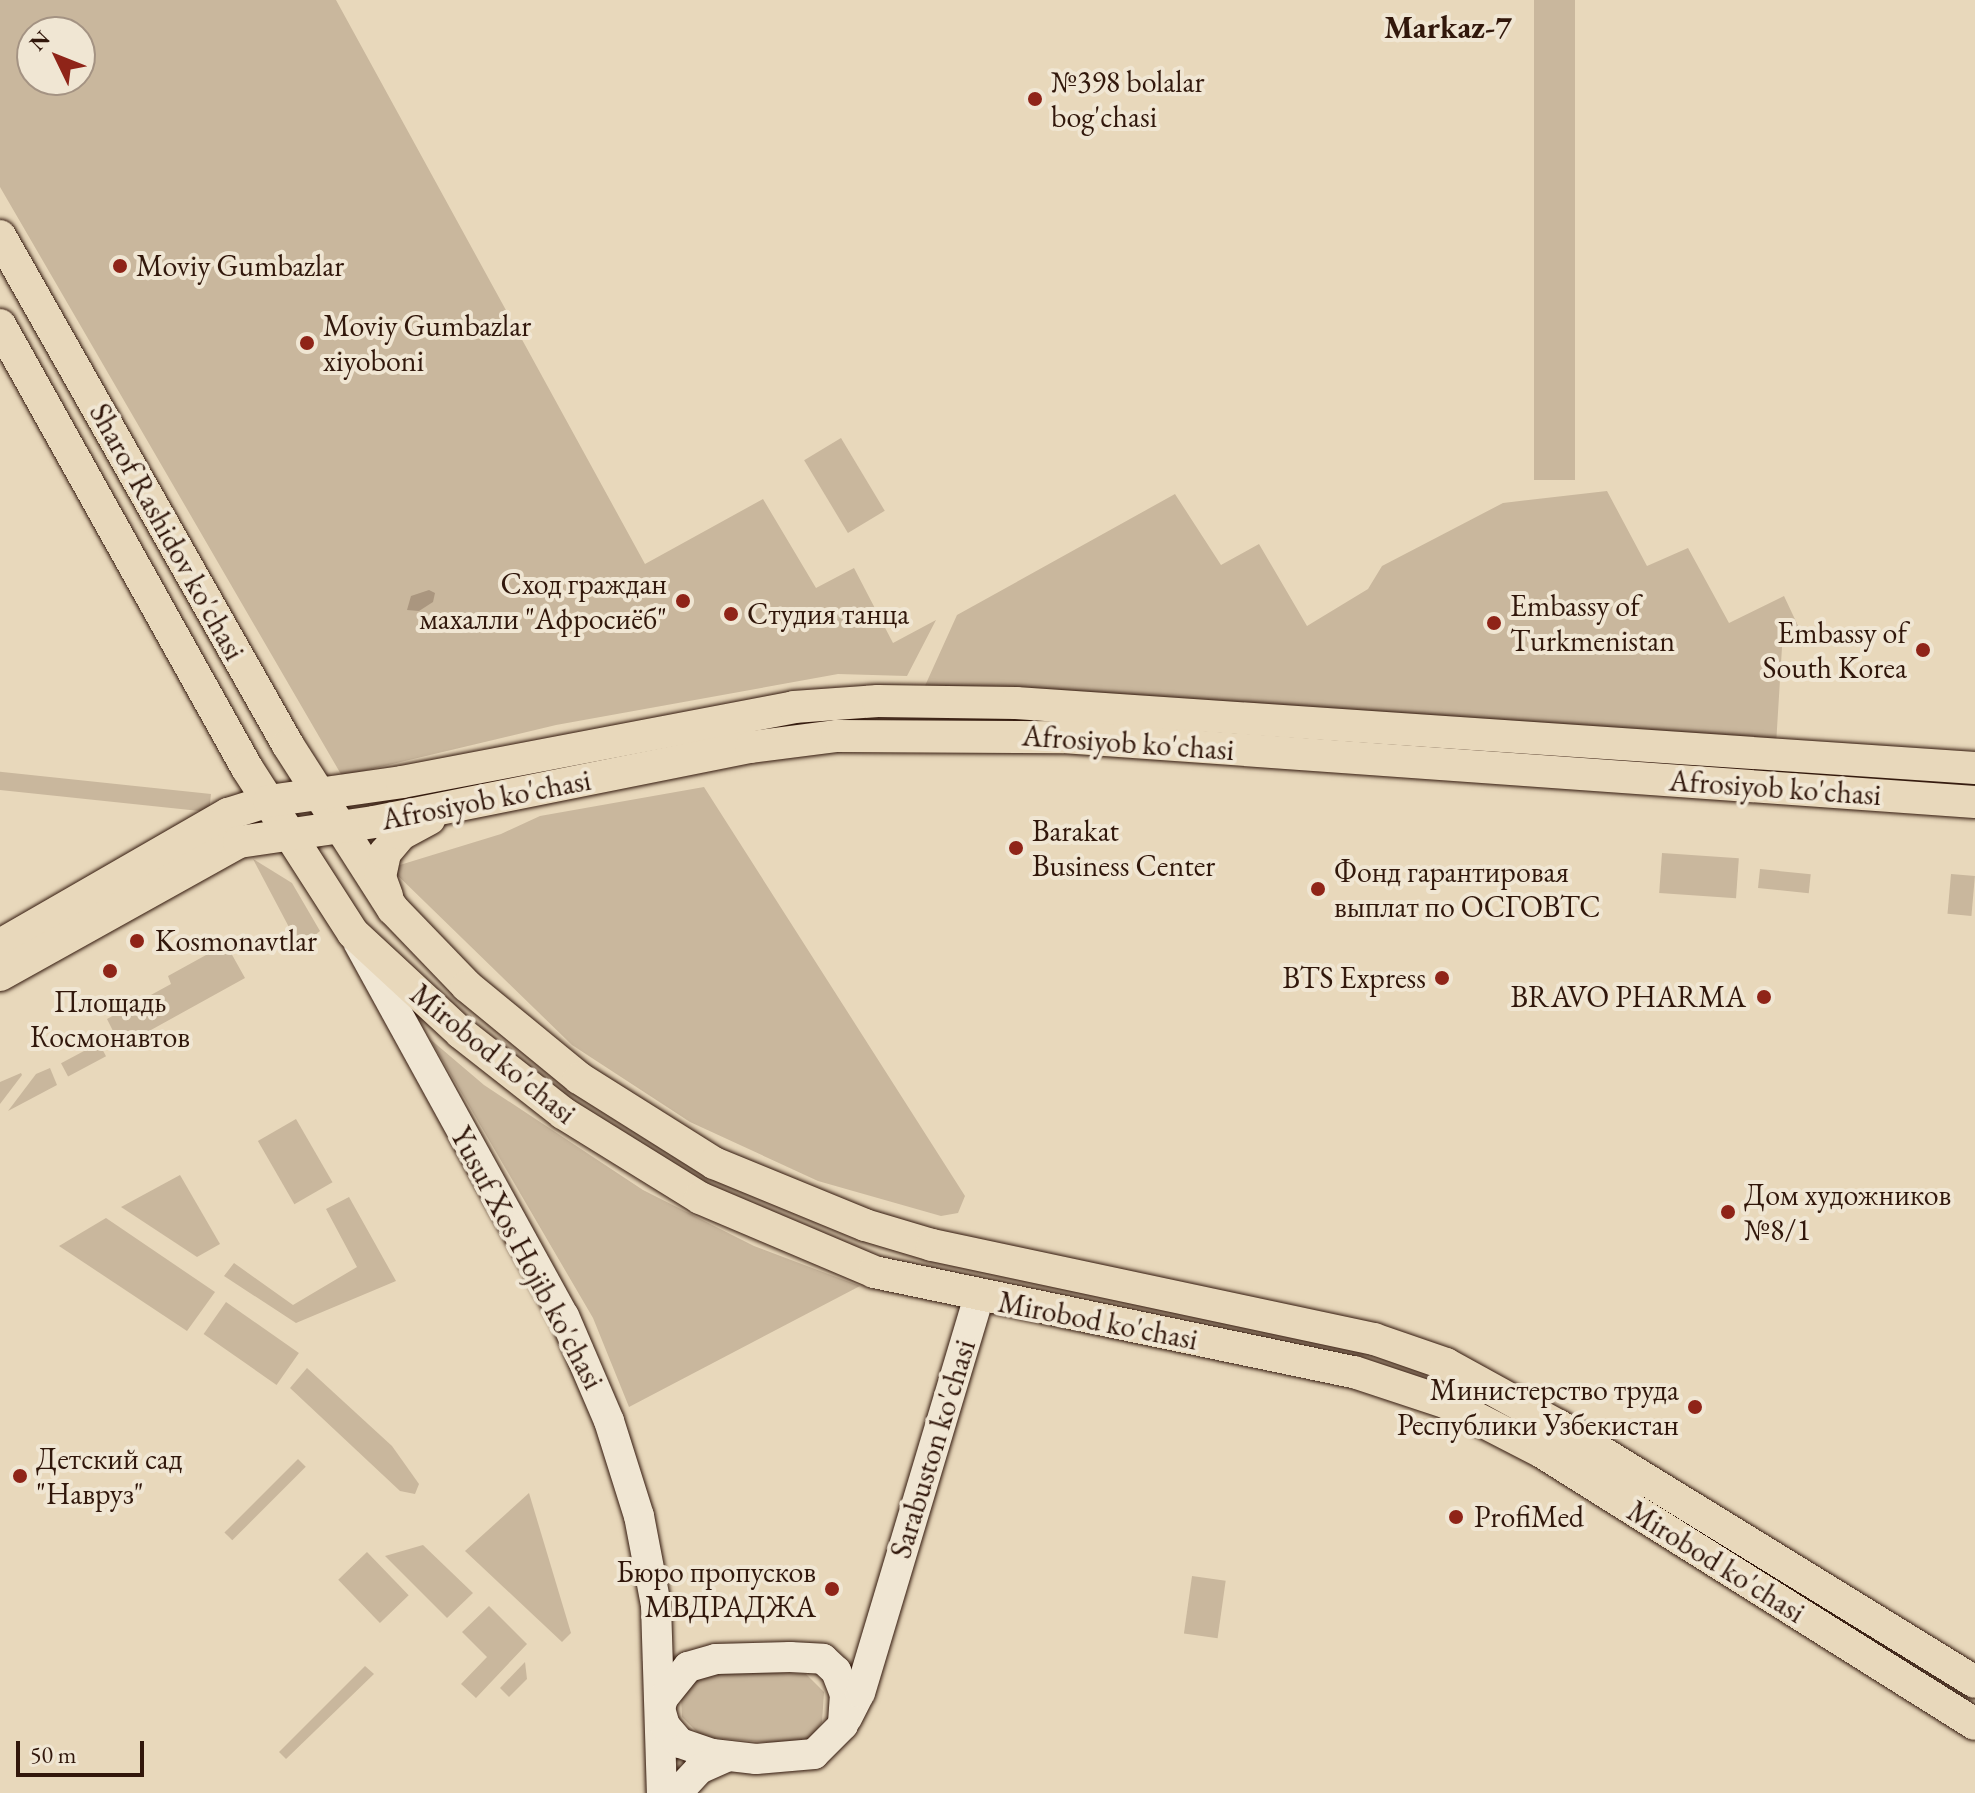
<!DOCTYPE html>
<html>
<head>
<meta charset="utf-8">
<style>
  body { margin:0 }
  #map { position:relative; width:1975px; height:1793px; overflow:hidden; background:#e8d8bb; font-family:"EB Garamond",serif }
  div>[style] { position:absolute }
  .green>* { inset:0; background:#c9b79d; transform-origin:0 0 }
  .water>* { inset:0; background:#aa967f }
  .roads { filter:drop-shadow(0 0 2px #31170b) drop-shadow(0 0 2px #31170b) }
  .secondary>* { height:30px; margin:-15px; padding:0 15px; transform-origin:15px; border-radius:15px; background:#f0e6d3 }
  .primary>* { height:32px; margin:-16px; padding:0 16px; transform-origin:16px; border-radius:16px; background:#e8d8bb }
  .dots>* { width:22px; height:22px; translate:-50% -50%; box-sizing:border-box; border:4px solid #f0e6d3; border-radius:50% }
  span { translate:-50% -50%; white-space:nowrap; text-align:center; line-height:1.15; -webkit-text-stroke:8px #f0e6d3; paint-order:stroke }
  .poi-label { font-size:30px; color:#31170b }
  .left { translate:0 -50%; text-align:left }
  .right { translate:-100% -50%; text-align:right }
  .street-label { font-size:30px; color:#31170b }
  .neighbourhood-label { font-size:32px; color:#31170b; font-weight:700 }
  .north { position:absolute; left:16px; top:16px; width:80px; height:80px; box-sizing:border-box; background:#f0e6d3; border:2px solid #a49383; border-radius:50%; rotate:313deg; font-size:22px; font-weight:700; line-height:32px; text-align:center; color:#31170b }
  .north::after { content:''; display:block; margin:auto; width:28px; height:36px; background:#8f2418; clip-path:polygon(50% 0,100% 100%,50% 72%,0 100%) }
  .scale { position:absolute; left:16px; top:1741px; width:128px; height:36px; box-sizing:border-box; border:4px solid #31170b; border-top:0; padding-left:10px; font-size:24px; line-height:28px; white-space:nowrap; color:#31170b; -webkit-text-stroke:6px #f0e6d3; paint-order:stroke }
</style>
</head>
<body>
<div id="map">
  <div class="green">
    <i style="clip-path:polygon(evenodd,0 0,336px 0,645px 564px,763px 499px,816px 588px,854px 568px,893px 643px,936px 620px,907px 676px,838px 674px,556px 725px,342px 776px,0 187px,0 0,32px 32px,80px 32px,80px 80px,32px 80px,32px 32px)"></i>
    <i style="left:1534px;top:0;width:41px;height:480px"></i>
    <i style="left:841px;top:438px;width:85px;height:43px;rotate:59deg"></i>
    <i style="clip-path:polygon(1607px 491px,1647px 566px,1688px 548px,1729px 623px,1784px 596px,1808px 647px,1782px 647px,1776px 745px,924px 688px,957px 615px,1175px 494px,1221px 565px,1259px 544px,1307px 626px,1368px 589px,1382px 566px,1503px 503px)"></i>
    <i style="clip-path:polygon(704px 787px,965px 1196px,958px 1213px,941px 1216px,818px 1181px,690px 1122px,572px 1045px,390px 868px,501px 834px,540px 816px)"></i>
    <i style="left:211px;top:794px;width:18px;height:239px;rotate:96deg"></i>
    <i style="left:1662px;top:853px;width:77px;height:40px;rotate:4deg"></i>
    <i style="clip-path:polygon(253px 859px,292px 883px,320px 931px,300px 948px)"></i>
    <i style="left:1760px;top:869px;width:51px;height:19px;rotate:6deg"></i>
    <i style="left:1951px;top:874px;width:24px;height:40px;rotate:5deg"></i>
    <i style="clip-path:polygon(226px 944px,245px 978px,113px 1051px,107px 1040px,115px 1035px,107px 1019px,171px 984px,168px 976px)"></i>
    <i style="clip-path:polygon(430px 1039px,484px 1085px,643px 1190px,754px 1246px,860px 1286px,629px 1407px,593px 1318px)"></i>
    <i style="left:99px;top:1043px;width:15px;height:43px;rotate:62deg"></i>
    <i style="clip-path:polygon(50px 1068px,57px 1085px,8px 1111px,36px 1074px)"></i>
    <i style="clip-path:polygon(21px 1073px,22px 1075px,0 1104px,0 1082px)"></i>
    <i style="left:296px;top:1119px;width:73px;height:44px;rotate:60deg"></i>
    <i style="clip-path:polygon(180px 1175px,220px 1244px,197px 1257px,121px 1207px)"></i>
    <i style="clip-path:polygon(349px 1197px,396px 1281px,296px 1323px,224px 1276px,234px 1263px,293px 1305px,357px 1267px,326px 1209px)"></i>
    <i style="clip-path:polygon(106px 1218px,215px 1292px,187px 1331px,59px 1246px)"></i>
    <i style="left:226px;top:1302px;width:89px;height:39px;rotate:35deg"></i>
    <i style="clip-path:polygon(307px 1368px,392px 1446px,419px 1484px,415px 1494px,400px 1491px,290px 1388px)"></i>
    <i style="left:298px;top:1459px;width:11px;height:104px;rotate:45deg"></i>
    <i style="clip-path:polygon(529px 1493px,571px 1633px,562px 1642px,465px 1551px)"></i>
    <i style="clip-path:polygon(423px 1545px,473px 1593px,447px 1618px,385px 1556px)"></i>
    <i style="left:367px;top:1552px;width:60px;height:40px;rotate:46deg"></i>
    <i style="left:1192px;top:1576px;width:34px;height:58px;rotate:8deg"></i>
    <i style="clip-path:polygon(489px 1606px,527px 1644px,476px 1698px,461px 1684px,487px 1657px,462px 1632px)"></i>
    <i style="clip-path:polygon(525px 1662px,527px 1679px,509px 1697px,500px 1688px)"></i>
    <i style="clip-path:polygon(365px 1666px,374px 1674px,286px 1759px,279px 1752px)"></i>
    <i style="clip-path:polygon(706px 1670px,806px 1674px,824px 1692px,822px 1722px,811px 1738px,791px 1744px,702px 1737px,682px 1717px,681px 1697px)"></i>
  </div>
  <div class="water">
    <i style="clip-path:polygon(429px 590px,435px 593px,433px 602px,419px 611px,407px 610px,411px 596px)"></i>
  </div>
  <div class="roads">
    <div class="secondary">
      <i style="left:358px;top:942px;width:427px;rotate:61.2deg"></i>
      <i style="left:564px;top:1316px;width:114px;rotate:66.8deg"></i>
      <i style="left:609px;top:1421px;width:100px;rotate:72.5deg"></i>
      <i style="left:639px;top:1516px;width:91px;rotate:79.2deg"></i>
      <i style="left:656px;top:1605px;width:188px;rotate:88.2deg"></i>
      <i style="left:790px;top:1657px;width:33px;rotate:3deg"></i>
      <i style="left:823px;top:1659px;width:18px;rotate:43deg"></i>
      <i style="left:836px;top:1671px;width:25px;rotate:69deg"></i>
      <i style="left:845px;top:1694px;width:31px;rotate:94deg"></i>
      <i style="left:843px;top:1725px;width:41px;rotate:135deg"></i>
      <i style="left:814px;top:1754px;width:58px;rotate:175.1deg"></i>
      <i style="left:756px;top:1759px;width:44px;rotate:-173.5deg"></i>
      <i style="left:712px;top:1754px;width:34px;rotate:-161deg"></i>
      <i style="left:680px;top:1743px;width:23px;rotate:-131deg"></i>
      <i style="left:665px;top:1726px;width:18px;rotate:-106deg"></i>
      <i style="left:660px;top:1709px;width:11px;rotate:-75deg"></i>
      <i style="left:663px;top:1698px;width:40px;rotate:-51deg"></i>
      <i style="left:688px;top:1667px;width:29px;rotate:-16deg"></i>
      <i style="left:716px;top:1659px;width:74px;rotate:-1.5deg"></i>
      <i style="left:847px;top:1718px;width:28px;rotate:-63deg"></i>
      <i style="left:860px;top:1693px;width:413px;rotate:-73.3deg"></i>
      <i style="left:677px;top:1793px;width:33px;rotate:-47deg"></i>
      <i style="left:699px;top:1769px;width:32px;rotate:-24deg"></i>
    </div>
    <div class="primary">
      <i style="left:0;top:236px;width:585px;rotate:60.5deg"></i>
      <i style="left:288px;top:745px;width:195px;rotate:57.4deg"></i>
      <i style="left:393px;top:909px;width:107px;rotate:46.1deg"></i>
      <i style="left:467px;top:986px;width:145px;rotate:39.4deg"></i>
      <i style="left:579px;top:1078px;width:160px;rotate:32.2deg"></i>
      <i style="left:714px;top:1163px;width:163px;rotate:22.3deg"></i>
      <i style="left:865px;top:1225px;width:70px;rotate:16.6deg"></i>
      <i style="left:932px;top:1245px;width:452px;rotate:12deg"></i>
      <i style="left:1374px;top:1339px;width:76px;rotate:19.1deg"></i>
      <i style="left:1446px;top:1364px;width:129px;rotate:28.8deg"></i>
      <i style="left:1559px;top:1426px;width:488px;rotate:31.6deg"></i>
      <i style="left:0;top:325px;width:507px;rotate:60.86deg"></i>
      <i style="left:247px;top:768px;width:196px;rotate:57.3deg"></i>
      <i style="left:353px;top:933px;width:147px;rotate:42.8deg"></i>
      <i style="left:461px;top:1033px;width:130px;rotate:38.1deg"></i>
      <i style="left:563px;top:1113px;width:161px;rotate:31.8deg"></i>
      <i style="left:700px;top:1198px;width:189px;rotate:23deg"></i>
      <i style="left:874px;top:1272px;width:490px;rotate:11.8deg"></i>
      <i style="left:1354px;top:1372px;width:98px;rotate:18.4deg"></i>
      <i style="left:1447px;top:1403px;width:107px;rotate:27.3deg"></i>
      <i style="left:1542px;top:1452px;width:511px;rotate:32.14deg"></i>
      <i style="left:387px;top:896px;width:20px;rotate:-110deg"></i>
      <i style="left:380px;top:877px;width:25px;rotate:-78deg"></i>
      <i style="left:385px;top:853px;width:25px;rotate:-50deg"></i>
      <i style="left:401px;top:834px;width:32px;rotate:-28deg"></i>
      <i style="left:0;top:945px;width:263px;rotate:-29.9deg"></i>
      <i style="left:228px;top:814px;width:43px;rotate:-17.6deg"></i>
      <i style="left:269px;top:801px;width:134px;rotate:-8.1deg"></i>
      <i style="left:402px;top:782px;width:399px;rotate:-10.8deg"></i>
      <i style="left:794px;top:707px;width:84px;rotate:-4.1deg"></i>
      <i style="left:878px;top:701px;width:138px;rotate:0.8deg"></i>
      <i style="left:1016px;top:703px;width:961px;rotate:3.88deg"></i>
      <i style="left:0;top:975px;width:274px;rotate:-29.1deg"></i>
      <i style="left:239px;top:842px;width:136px;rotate:-8.4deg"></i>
      <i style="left:374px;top:822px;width:384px;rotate:-11.3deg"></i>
      <i style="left:751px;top:747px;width:87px;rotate:-7.3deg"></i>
      <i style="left:837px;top:736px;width:226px;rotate:0.3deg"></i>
      <i style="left:1063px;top:737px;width:914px;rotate:4.08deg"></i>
    </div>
  </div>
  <div class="dots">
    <i style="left:1035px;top:99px;background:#8f2418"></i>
    <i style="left:120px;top:266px;background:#8f2418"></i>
    <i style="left:307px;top:343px;background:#8f2418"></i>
    <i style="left:683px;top:601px;background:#8f2418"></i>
    <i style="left:731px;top:614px;background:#8f2418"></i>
    <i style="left:1494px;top:623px;background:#8f2418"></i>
    <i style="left:1923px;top:650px;background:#8f2418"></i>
    <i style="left:1016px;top:848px;background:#8f2418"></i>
    <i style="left:1318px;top:889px;background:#8f2418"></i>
    <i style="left:137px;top:941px;background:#8f2418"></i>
    <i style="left:110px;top:971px;background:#8f2418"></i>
    <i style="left:1442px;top:978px;background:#8f2418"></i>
    <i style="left:1764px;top:997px;background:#8f2418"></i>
    <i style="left:1728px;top:1212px;background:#8f2418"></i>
    <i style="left:1695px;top:1407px;background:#8f2418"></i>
    <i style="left:20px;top:1476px;background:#8f2418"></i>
    <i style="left:1456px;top:1517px;background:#8f2418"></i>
    <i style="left:832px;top:1589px;background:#8f2418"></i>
  </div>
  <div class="poi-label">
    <span class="left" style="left:1051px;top:99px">№398 bolalar<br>bog'chasi</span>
    <span class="left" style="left:136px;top:266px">Moviy Gumbazlar</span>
    <span class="left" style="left:323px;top:343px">Moviy Gumbazlar<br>xiyoboni</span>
    <span class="right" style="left:667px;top:601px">Сход граждан<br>махалли "Афросиёб"</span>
    <span class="left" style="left:1510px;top:623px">Embassy of<br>Turkmenistan</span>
    <span class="left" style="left:747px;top:614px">Студия танца</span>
    <span class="right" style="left:1907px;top:650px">Embassy of<br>South Korea</span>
    <span class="left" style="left:1032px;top:848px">Barakat<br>Business Center</span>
    <span class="left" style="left:1334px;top:889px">Фонд гарантировая<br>выплат по ОСГОВТС</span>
    <span class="left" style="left:155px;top:941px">Kosmonavtlar</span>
    <span class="right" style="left:1426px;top:978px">BTS Express</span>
    <span class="right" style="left:1746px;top:997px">BRAVO PHARMA</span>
    <span style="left:110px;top:1019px">Площадь<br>Космонавтов</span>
    <span class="left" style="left:1744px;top:1212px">Дом художников<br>№8/1</span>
    <span class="right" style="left:1679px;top:1407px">Министерство труда<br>Республики Узбекистан</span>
    <span class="left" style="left:36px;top:1476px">Детский сад<br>"Навруз"</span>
    <span class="left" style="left:1474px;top:1517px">ProfiMed</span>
    <span class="right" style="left:816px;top:1589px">Бюро пропусков<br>МВДРАДЖА</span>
  </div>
  <div class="street-label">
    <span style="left:167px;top:532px;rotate:61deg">Sharof Rashidov ko'chasi</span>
    <span style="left:1128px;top:743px;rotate:4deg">Afrosiyob ko'chasi</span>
    <span style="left:1775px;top:788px;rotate:4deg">Afrosiyob ko'chasi</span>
    <span style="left:486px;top:800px;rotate:-11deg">Afrosiyob ko'chasi</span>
    <span style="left:493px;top:1054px;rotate:39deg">Mirobod ko'chasi</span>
    <span style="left:527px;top:1258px;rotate:62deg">Yusuf Xos Hojib ko'chasi</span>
    <span style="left:1098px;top:1321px;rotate:11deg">Mirobod ko'chasi</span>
    <span style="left:933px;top:1449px;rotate:-73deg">Sarabuston ko'chasi</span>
    <span style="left:1716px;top:1562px;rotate:32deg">Mirobod ko'chasi</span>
  </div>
  <div class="neighbourhood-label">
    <span style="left:1448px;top:27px">Markaz-7</span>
  </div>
  <div class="north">N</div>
  <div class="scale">50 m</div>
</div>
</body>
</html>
